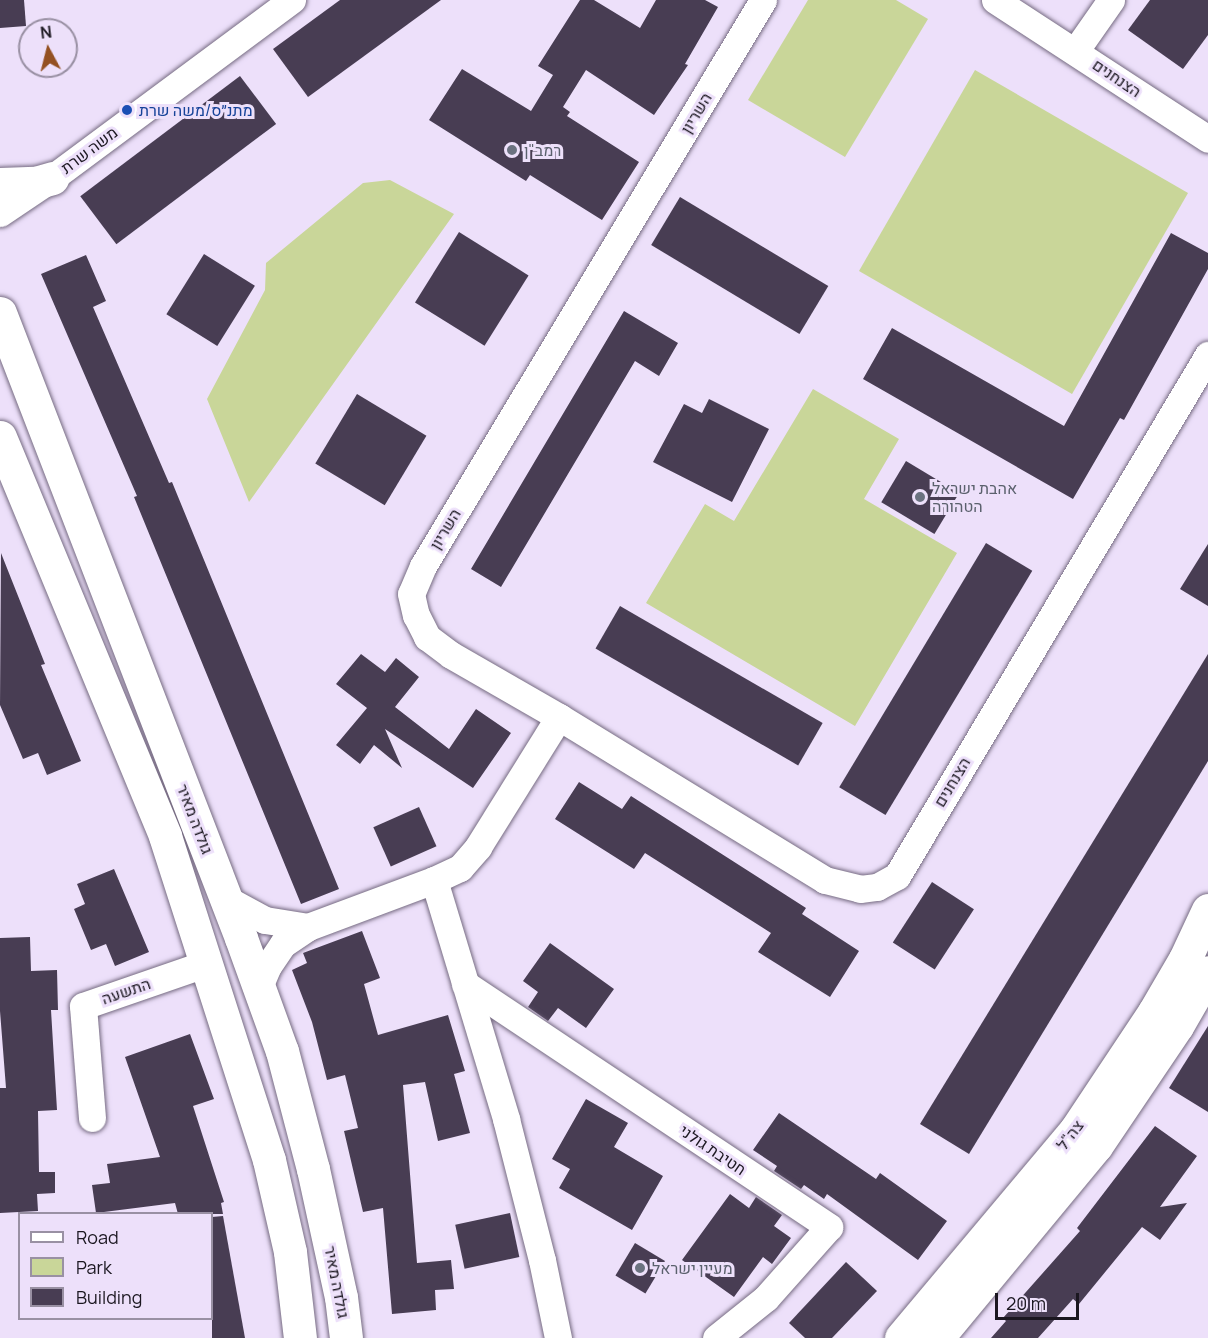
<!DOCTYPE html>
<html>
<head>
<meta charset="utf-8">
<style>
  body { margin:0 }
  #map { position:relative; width:1208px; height:1338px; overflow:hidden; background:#ede0fa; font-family:Manrope,Heebo,sans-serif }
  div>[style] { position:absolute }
  .green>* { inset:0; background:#c9d699; transform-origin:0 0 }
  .building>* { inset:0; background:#483d53; transform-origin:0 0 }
  .roads { filter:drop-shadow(0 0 2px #766b82) drop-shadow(0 0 2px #766b82) }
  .street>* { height:27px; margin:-13.5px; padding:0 13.5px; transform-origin:13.5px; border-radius:13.5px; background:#fff }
  .secondary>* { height:33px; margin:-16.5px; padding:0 16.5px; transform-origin:16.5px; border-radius:16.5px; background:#fff }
  .dots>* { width:16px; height:16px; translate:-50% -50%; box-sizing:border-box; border:3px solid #ede0fa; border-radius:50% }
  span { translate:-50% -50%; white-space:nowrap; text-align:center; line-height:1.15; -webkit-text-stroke:6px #ede0fa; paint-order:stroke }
  .street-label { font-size:16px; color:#1b1720 }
  .transit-label { font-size:16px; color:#164399 }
  .left { translate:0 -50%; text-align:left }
  .worship-label { font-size:16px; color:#5b616d }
  .legend { position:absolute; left:18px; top:1212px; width:195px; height:108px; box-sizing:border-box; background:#ede0fa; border:2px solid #9990a3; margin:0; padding:8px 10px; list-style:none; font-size:18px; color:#1b1720 }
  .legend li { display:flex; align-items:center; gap:12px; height:30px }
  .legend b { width:30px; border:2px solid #9990a3 }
  .north { position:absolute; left:18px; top:18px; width:60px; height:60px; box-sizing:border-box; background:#ede0fa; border:2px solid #9990a3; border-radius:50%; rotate:353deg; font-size:16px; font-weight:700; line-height:24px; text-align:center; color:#1b1720 }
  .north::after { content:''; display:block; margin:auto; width:21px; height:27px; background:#945122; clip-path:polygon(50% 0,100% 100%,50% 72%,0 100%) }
  .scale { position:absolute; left:995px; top:1293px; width:84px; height:27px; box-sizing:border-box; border:3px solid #1b1720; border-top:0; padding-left:8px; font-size:18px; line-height:21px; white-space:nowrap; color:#1b1720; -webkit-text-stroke:4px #ede0fa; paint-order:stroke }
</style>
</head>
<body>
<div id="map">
  <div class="green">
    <i style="clip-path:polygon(808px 0,896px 0,928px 19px,845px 157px,748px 100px)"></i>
    <i style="left:975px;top:70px;width:246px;height:232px;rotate:30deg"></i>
    <i style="clip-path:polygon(390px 180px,454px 214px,249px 502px,207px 399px,265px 290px,266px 263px,363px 183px)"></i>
    <i style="clip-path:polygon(813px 389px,899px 439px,864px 499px,957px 553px,855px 726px,646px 603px,705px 504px,734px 521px)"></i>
  </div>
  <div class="building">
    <i style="clip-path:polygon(0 0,24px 0,26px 26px,0 28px)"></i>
    <i style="clip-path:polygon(340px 0,441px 0,308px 97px,273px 49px)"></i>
    <i style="clip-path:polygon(580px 0,594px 0,640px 28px,656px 0,705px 0,718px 7px,685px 64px,688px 65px,654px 115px,586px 70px,563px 107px,570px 112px,567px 116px,639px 162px,602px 220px,530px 175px,526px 181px,429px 120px,462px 69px,531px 111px,553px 75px,538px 66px)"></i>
    <i style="clip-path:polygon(1150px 0,1208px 0,1208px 35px,1183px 69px,1128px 30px)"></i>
    <i style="left:240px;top:76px;width:60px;height:200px;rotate:53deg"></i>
    <i style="left:680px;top:197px;width:173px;height:56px;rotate:31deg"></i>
    <i style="left:459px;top:232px;width:82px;height:83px;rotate:32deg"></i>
    <i style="clip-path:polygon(1171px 233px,1208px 253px,1208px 269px,1124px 420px,1120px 418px,1073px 499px,863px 379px,892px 328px,1064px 426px)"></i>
    <i style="left:204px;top:254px;width:60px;height:71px;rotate:32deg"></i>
    <i style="clip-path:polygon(86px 255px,106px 301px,93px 307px,169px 483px,172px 482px,339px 889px,301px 904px,134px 497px,137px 496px,41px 274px)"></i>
    <i style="clip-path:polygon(624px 311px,678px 343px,659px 376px,635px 361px,501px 587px,471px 569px)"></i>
    <i style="left:357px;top:394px;width:81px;height:81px;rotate:31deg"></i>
    <i style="clip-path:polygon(709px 399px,769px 429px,732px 502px,653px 462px,684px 404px,702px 413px)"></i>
    <i style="left:906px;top:461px;width:62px;height:48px;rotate:31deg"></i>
    <i style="left:986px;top:543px;width:54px;height:285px;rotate:31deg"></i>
    <i style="clip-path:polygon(1208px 544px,1208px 606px,1180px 589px)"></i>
    <i style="clip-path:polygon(1px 553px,45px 664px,41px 665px,81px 761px,47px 775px,38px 753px,23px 759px,0 705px)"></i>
    <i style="left:620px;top:606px;width:234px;height:49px;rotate:30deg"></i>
    <i style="clip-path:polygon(361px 654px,385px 672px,396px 658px,419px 677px,395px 707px,449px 749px,476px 709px,511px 733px,473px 788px,385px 729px,402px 768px,374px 745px,360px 764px,336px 745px,367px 708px,336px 684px)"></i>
    <i style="clip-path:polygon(1208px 654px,1208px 761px,969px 1154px,920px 1124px)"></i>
    <i style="clip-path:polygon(579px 782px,622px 809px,631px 796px,806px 908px,802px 914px,859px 951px,830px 997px,758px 952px,771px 933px,645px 853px,634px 869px,555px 819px)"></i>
    <i style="left:419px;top:807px;width:43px;height:50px;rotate:66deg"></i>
    <i style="clip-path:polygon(114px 869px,149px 952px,115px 966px,106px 944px,91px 950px,74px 909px,85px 904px,77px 884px)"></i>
    <i style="left:932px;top:882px;width:50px;height:72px;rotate:33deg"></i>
    <i style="clip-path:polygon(362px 931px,380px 978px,364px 984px,378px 1035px,448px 1015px,465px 1071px,454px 1074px,470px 1133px,438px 1141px,425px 1082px,403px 1085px,417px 1263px,451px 1260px,454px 1289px,435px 1290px,436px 1310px,392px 1314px,383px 1208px,363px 1212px,344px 1131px,358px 1128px,345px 1075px,327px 1080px,312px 1022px,292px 970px,307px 963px,303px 953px)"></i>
    <i style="clip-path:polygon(30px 937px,31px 971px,57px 970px,58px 1010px,51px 1010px,57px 1110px,38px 1111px,39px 1172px,55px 1172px,55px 1193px,37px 1194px,38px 1211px,0 1213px,0 1088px,6px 1088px,0 1011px,0 938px)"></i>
    <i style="clip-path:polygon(550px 943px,614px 989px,586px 1028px,558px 1008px,548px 1021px,528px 1007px,538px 992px,523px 981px)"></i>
    <i style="clip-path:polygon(1208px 1026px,1208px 1112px,1169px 1088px)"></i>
    <i style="clip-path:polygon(190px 1034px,214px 1099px,193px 1106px,224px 1202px,221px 1203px,223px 1214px,178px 1214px,175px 1203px,96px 1213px,92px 1185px,110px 1183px,107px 1164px,160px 1157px,125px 1057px)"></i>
    <i style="clip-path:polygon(586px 1099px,628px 1123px,614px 1147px,663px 1176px,632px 1230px,559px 1188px,570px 1169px,552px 1159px)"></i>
    <i style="clip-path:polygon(779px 1113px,876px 1179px,880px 1173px,947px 1221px,918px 1260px,827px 1194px,824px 1199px,804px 1185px,801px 1189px,774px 1171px,777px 1166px,753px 1150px)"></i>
    <i style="clip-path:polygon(1155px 1126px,1197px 1156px,1160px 1207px,1187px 1203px,1160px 1240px,1142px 1227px,1079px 1304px,1073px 1299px,1038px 1338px,991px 1338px,1006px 1321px,1003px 1318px,1080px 1231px,1077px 1228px)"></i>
    <i style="clip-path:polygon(730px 1194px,749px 1208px,756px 1197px,782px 1215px,774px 1226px,791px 1238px,772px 1264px,763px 1257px,734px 1297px,682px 1260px)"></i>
    <i style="left:510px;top:1213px;width:45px;height:56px;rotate:78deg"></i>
    <i style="clip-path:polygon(223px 1216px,245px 1338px,212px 1338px,212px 1217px)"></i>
    <i style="left:635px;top:1243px;width:35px;height:38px;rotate:31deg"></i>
    <i style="clip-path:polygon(846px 1262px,877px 1291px,832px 1338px,805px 1338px,789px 1323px)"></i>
  </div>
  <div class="roads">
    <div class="street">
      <i style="left:763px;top:0;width:660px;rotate:120.99deg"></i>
      <i style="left:423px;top:566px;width:30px;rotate:113deg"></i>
      <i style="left:411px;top:594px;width:22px;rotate:77deg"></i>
      <i style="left:416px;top:615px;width:25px;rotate:63deg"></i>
      <i style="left:427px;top:637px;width:30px;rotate:37deg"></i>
      <i style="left:451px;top:655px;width:125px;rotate:29.9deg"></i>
      <i style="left:559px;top:717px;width:312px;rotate:31.5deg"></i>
      <i style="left:825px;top:880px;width:36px;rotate:14deg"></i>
      <i style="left:860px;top:889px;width:17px;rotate:-7deg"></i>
      <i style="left:877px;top:887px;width:23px;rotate:-29deg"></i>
      <i style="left:897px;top:876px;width:607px;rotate:-59.17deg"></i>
      <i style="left:995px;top:0;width:254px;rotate:33.1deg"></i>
      <i style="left:1076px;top:50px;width:61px;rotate:-55deg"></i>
      <i style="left:0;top:213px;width:63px;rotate:-33.9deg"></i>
      <i style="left:52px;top:178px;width:299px;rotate:-36.6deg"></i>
      <i style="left:434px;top:880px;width:250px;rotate:73.2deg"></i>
      <i style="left:506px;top:1119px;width:146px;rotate:75.7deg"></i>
      <i style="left:542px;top:1260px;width:80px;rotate:78.4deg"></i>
      <i style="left:226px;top:899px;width:44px;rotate:28.3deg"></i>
      <i style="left:265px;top:920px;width:44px;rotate:9.2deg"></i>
      <i style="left:465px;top:984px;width:438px;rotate:33.7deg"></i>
      <i style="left:829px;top:1227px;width:95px;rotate:131.6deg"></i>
      <i style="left:766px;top:1298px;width:64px;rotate:141.3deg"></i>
      <i style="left:259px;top:987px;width:23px;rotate:-67deg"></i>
      <i style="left:268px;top:966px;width:27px;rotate:-56deg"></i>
      <i style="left:283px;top:944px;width:30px;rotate:-34deg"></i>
      <i style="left:308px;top:927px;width:134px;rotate:-20.5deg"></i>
      <i style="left:434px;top:880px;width:29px;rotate:-25deg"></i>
      <i style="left:460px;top:868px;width:28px;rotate:-49deg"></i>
      <i style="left:478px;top:847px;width:153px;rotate:-58.1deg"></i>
      <i style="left:92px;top:1118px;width:112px;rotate:-94.6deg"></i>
      <i style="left:83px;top:1006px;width:131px;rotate:-19.1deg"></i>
    </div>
    <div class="secondary">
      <i style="left:0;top:184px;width:35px;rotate:-2deg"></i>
      <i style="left:35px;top:183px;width:18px;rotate:-16deg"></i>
      <i style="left:0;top:313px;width:670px;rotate:68.91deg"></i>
      <i style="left:241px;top:938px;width:120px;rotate:70.1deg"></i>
      <i style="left:282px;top:1051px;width:122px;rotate:75.3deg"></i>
      <i style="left:313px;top:1169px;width:131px;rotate:77.7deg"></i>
      <i style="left:341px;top:1297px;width:41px;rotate:83deg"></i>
      <i style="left:0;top:437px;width:432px;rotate:67.5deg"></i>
      <i style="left:165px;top:836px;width:340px;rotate:72.2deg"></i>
      <i style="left:269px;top:1160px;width:94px;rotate:77.1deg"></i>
      <i style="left:290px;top:1252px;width:87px;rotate:83.4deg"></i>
      <i style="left:901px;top:1338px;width:270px;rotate:-50deg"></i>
      <i style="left:1075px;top:1131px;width:143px;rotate:-56.4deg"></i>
      <i style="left:1154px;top:1012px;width:61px;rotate:-59.7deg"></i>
      <i style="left:1185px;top:959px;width:54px;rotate:-64.9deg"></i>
      <i style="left:937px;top:1338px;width:249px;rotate:-50.4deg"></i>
      <i style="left:1096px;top:1146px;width:145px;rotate:-56deg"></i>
      <i style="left:1177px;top:1026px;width:62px;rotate:-60.1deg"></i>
    </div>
  </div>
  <div class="dots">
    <i style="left:127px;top:110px;background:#1a4fb4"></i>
    <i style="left:512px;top:150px;background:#6b7280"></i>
    <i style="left:920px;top:497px;background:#6b7280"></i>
    <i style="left:640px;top:1268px;background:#6b7280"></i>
  </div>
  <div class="street-label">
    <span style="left:1117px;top:78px;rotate:34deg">הצנחנים</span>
    <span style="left:696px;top:113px;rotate:-59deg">השריון</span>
    <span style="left:89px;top:150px;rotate:-37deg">משה שרת</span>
    <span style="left:445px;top:529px;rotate:-59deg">השריון</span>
    <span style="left:952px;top:782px;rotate:-59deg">הצנחנים</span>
    <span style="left:195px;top:819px;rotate:69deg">גולדה מאיר</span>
    <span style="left:126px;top:991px;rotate:-19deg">התשעה</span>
    <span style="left:1070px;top:1135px;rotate:-53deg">צה"ל</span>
    <span style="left:713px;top:1150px;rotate:34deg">חטיבת גולני</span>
    <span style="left:337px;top:1282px;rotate:79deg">גולדה מאיר</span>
  </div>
  <div class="transit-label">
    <span class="left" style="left:139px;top:110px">מתנ״ס/משה שרת</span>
  </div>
  <div class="worship-label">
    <span class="left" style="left:524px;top:150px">רמב"ן</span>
    <span class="left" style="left:932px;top:497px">אהבת ישראל<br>הטהורה</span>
    <span class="left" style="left:652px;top:1268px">מעיין ישראל</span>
  </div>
  <ul class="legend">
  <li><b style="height:8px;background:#fff"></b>Road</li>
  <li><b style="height:16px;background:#c9d699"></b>Park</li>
  <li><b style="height:16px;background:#483d53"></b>Building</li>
  </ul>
  <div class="north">N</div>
  <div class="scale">20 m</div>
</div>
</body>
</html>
